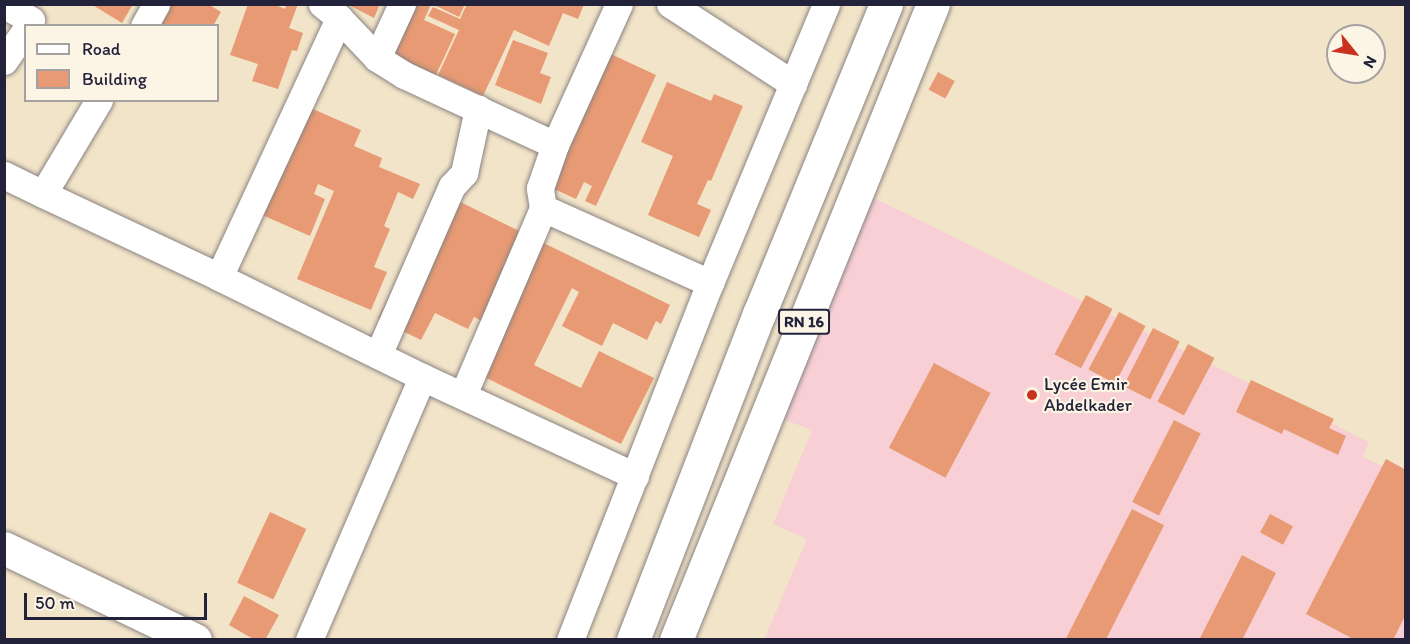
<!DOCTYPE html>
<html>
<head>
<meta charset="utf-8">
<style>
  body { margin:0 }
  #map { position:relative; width:1410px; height:644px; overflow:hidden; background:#f2e4c8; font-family:Itim,sans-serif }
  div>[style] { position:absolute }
  .built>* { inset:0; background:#f7cfd4 }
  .building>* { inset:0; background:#e79a73; transform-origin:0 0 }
  .roads { filter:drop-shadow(0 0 2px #8a8382) drop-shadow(0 0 2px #8a8382) }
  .street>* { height:27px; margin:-13.5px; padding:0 13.5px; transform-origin:13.5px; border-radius:13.5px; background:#fff }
  .secondary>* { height:33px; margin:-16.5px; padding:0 16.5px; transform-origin:16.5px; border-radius:16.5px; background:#fff }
  .primary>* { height:33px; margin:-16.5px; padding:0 16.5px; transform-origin:16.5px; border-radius:16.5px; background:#fff }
  .dots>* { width:16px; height:16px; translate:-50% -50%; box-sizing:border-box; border:3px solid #fcf5e5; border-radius:50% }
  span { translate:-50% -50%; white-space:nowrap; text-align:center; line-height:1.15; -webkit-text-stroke:4.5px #fcf5e5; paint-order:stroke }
  .shield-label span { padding:2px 4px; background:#fcf5e5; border:2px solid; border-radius:4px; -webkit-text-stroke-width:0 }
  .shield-label { font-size:16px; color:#22223b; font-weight:700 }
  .poi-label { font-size:18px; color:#22223b }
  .left { translate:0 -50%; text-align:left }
  .frame { position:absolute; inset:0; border:6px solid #22223b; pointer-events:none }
  .legend { position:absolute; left:24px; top:24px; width:195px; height:78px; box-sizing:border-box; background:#fcf5e5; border:2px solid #a5a1a1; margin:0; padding:8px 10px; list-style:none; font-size:18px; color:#22223b }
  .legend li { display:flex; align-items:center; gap:12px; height:30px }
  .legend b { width:30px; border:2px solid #a5a1a1 }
  .north { position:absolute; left:1326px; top:24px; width:60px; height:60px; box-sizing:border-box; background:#fcf5e5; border:2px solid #a5a1a1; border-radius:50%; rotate:120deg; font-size:16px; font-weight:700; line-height:24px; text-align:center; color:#22223b }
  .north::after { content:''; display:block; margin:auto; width:21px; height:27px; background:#c8321e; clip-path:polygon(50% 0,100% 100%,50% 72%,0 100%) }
  .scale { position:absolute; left:24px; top:593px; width:183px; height:27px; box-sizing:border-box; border:3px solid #22223b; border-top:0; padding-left:8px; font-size:18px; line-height:21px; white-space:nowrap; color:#22223b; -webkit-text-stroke:4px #fcf5e5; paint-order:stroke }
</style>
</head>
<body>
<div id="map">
  <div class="built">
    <i style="clip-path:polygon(872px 197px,1369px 442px,1363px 457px,1405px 477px,1405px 639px,764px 640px,807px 539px,773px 524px,812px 430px,780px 418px)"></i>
  </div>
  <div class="building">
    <i style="clip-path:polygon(91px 4px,133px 4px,122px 23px)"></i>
    <i style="clip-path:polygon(152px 4px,208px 4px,221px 12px,213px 26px,139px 26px)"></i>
    <i style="clip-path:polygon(248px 4px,273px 4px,285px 9px,287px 4px,298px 4px,289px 28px,303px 33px,297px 51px,292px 50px,278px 89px,252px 81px,258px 64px,230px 55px)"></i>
    <i style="clip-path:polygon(347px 4px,380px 4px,374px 18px)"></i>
    <i style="clip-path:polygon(395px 4px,431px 4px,424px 20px,455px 34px,434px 79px,374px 52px)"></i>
    <i style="clip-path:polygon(432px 4px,465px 4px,459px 17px)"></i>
    <i style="clip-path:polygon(467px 4px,584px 4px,578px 19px,563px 13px,549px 46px,514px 30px,483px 96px,438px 75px,459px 30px,428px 16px,433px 7px,460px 19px)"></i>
    <i style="clip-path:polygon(513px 40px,548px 53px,540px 73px,551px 77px,541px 104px,495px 85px)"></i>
    <i style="clip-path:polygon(600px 49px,656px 75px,596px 206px,585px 201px,592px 186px,584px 182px,576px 199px,541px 183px)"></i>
    <i style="left:938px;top:72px;width:19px;height:20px;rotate:28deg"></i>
    <i style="clip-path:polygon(667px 82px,711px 101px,714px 94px,743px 106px,711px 181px,708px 180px,697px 204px,711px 210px,699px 237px,648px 215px,673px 156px,641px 142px)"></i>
    <i style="clip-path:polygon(290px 99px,361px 130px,354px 146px,382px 158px,379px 167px,420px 184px,413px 199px,398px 192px,384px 226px,390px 229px,374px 267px,387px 272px,371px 310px,297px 279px,334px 191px,318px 184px,314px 194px,325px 199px,310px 236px,244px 207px)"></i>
    <i style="clip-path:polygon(440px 192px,670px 305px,661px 324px,656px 321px,647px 340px,613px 323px,602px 346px,562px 326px,579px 292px,572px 288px,534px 365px,581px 388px,599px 351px,654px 378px,621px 444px,470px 370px,492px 326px,474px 317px,468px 329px,435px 313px,421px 340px,378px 319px)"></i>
    <i style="left:1086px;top:295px;width:30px;height:67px;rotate:28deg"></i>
    <i style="left:1119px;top:312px;width:30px;height:65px;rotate:28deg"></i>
    <i style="left:1153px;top:328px;width:30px;height:65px;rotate:27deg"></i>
    <i style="left:1188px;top:344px;width:30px;height:65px;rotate:28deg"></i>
    <i style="left:934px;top:363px;width:64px;height:96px;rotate:28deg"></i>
    <i style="clip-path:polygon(1251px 380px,1334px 419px,1329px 428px,1346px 436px,1338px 455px,1284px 429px,1282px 434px,1236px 412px)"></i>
    <i style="left:1174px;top:420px;width:30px;height:92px;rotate:27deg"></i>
    <i style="clip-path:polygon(1386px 459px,1406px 470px,1406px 614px,1393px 640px,1355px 640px,1306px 614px)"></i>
    <i style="left:1132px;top:509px;width:36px;height:147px;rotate:27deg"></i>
    <i style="left:270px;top:512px;width:40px;height:78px;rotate:25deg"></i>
    <i style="left:1270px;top:514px;width:26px;height:21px;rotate:28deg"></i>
    <i style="clip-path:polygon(1242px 555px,1276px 573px,1242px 640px,1199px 640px)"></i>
    <i style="clip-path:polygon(244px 596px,279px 615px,265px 640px,255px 640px,229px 625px)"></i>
  </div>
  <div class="roads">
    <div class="street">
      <i style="left:322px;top:4px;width:22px;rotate:39deg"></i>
      <i style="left:339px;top:18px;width:55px;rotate:46.5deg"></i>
      <i style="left:377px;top:58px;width:60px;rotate:-65.2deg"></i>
      <i style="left:670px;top:4px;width:147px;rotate:33deg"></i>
      <i style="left:4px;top:5px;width:31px;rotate:29deg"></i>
      <i style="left:144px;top:26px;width:25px;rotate:-61deg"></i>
      <i style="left:377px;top:58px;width:32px;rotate:32deg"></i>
      <i style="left:404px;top:75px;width:166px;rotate:24.9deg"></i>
      <i style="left:4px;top:61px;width:39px;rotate:-55deg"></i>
      <i style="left:99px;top:100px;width:109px;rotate:120.8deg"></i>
      <i style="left:43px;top:194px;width:195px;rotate:25.2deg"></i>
      <i style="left:219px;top:277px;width:226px;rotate:26.2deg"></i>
      <i style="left:422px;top:377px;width:235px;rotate:24.9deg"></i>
      <i style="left:4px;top:175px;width:43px;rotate:26deg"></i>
      <i style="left:543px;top:208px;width:183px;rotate:24.2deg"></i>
      <i style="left:219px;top:277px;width:285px;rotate:-65.1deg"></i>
      <i style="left:378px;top:355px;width:184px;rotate:-66.4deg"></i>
      <i style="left:452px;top:186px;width:18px;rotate:-47deg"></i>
      <i style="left:464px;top:173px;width:66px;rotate:-77.7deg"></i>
      <i style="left:463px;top:395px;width:203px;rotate:-66.8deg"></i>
      <i style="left:543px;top:208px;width:20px;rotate:-99deg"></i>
      <i style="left:540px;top:188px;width:46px;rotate:-70.8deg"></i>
      <i style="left:555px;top:145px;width:155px;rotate:-65.6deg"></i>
      <i style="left:309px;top:640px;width:286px;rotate:-66.7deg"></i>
      <i style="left:570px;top:640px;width:383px;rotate:-68.6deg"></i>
      <i style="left:710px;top:283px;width:302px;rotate:-67.4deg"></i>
    </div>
    <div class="secondary">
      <i style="left:4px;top:548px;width:212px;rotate:25.7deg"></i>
    </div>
    <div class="primary">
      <i style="left:633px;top:640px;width:350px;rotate:-68.9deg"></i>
      <i style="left:759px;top:314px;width:335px;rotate:-67.7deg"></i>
      <i style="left:676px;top:640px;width:686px;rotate:-68deg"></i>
    </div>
  </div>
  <div class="dots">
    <i style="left:1032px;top:395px;background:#c8321e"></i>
  </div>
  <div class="shield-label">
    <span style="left:804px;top:322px">RN 16</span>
  </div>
  <div class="poi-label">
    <span class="left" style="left:1044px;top:395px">Lycée Emir<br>Abdelkader</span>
  </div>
  <div class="frame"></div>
  <ul class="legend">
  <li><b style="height:8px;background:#fff"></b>Road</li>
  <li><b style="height:16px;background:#e79a73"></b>Building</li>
  </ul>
  <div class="north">N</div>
  <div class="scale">50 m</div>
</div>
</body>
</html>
